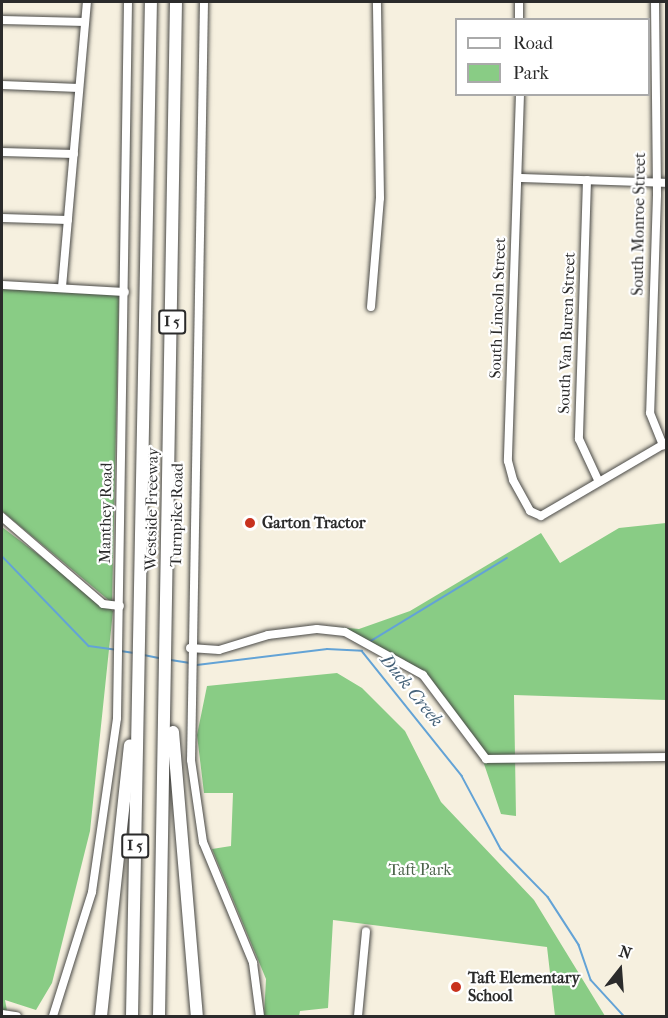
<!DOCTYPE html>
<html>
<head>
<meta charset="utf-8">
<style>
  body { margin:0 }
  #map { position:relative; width:668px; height:1018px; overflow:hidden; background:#f6f0df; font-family:"IM FELL French Canon",serif }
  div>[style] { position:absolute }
  .green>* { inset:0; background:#89cc85 }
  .stream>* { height:1.5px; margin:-0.75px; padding:0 0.75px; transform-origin:0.75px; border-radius:0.75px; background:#63a3d6 }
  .roads { filter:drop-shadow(0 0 2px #494946) drop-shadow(0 0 2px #494946) }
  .minor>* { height:8px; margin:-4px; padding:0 4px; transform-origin:4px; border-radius:4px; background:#fff }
  .highway>* { height:12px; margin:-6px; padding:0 6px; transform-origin:6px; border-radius:6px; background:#fff }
  .dots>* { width:16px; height:16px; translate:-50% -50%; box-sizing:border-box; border:3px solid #fff; border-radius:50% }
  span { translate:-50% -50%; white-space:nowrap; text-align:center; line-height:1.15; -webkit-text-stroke:4.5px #fff; paint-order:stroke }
  .shield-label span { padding:2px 4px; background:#fff; border:2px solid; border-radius:4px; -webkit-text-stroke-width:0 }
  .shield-label { font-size:15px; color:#2b2b2b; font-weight:700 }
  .street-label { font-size:16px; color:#2b2b2b }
  .poi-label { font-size:16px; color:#2b2b2b; font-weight:700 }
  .left { translate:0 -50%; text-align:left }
  .park-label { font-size:16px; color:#4c634a }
  .water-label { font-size:18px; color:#446178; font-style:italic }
  .frame { position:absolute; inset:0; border:3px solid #2b2b2b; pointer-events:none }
  .legend { position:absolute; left:455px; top:18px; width:195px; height:78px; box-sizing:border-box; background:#fff; border:2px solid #aaa; margin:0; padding:8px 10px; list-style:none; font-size:18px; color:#2b2b2b }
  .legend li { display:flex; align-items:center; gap:12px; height:30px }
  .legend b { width:30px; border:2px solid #aaa }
  .north { position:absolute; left:590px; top:940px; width:60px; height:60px; -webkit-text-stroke:4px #fff; paint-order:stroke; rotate:17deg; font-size:16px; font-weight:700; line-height:24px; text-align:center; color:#2b2b2b }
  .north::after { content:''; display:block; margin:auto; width:21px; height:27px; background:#2b2b2b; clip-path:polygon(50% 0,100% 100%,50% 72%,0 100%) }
</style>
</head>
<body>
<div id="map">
  <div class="green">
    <i style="clip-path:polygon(2px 288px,119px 295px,112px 603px,2px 511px)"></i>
    <i style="clip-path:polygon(666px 523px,666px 700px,514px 695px,516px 816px,501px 814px,482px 758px,441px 694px,403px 659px,325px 626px,359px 629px,410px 611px,541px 533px,560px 563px,619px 528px)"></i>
    <i style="clip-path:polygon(2px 527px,113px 611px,90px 831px,52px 983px,36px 1010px,5px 1000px,8px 1016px,2px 1016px)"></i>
    <i style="clip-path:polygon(337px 673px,362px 688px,405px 731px,441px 802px,534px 900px,605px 1016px,555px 1016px,547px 947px,333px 920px,328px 1008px,300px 1011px,299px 1016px,264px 1016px,266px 979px,212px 849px,231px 846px,233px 793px,204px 793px,197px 735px,207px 686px)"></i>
  </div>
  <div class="stream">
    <i style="left:2px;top:556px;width:125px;rotate:46deg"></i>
    <i style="left:89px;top:646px;width:27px;rotate:8deg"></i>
    <i style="left:371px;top:641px;width:159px;rotate:-31.4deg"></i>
    <i style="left:121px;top:651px;width:13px;rotate:9deg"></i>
    <i style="left:144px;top:655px;width:16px;rotate:11deg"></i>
    <i style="left:171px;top:660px;width:19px;rotate:9deg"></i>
    <i style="left:197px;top:665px;width:131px;rotate:-7deg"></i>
    <i style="left:327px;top:649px;width:35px;rotate:3deg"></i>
    <i style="left:362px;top:651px;width:160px;rotate:51.3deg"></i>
    <i style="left:462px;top:776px;width:83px;rotate:61.9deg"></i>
    <i style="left:501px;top:849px;width:67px;rotate:45.6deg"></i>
    <i style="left:548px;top:897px;width:57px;rotate:57.1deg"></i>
    <i style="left:579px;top:945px;width:37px;rotate:71deg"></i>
    <i style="left:591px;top:980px;width:49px;rotate:47.5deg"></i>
  </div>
  <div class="roads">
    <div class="minor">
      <i style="left:204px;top:2px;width:758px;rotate:90.98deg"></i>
      <i style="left:191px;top:760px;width:83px;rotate:81.7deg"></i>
      <i style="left:203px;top:842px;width:131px;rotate:67.5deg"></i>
      <i style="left:253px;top:963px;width:53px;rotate:82.5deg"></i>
      <i style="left:519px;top:2px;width:18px;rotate:90deg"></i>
      <i style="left:655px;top:2px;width:193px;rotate:89.4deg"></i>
      <i style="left:657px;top:195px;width:218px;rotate:91.8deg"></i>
      <i style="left:650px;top:413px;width:35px;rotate:68deg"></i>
      <i style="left:2px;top:20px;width:83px;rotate:1.4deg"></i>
      <i style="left:2px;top:85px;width:77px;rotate:2.2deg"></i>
      <i style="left:520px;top:94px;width:367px;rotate:91.9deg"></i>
      <i style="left:508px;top:461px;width:20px;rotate:75deg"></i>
      <i style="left:513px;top:480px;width:35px;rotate:61deg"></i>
      <i style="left:530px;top:511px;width:12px;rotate:24deg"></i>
      <i style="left:541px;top:516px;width:145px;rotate:-30.3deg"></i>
      <i style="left:2px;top:152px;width:72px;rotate:1.6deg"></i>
      <i style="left:518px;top:178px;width:148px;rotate:1.9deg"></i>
      <i style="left:587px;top:180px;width:259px;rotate:91.8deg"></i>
      <i style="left:579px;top:439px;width:47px;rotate:65.1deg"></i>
      <i style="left:2px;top:218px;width:66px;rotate:1.7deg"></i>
      <i style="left:2px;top:285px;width:123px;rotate:3.3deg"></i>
      <i style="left:62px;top:287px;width:286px;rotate:-85deg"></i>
      <i style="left:371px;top:307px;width:109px;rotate:-85.3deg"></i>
      <i style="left:380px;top:198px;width:196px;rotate:-90.9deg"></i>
      <i style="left:2px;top:517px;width:133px;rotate:40.7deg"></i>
      <i style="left:103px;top:604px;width:17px;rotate:7deg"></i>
      <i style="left:190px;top:648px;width:29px;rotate:4deg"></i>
      <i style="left:219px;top:650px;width:51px;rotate:-17deg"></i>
      <i style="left:268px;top:635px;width:49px;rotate:-7deg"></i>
      <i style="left:317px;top:629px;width:28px;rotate:6deg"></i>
      <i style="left:345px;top:632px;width:89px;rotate:28.9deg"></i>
      <i style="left:423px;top:675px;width:105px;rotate:53.1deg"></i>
      <i style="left:486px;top:759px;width:180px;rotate:-0.6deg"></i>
      <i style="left:2px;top:1014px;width:15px;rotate:8deg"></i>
      <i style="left:53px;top:1016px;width:130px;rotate:-72.5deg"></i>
      <i style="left:92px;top:892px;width:176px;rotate:-81.8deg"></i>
      <i style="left:117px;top:718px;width:716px;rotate:-89.12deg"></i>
      <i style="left:358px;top:1016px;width:85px;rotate:-84.6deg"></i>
    </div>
    <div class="highway">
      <i style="left:173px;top:732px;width:285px;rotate:85.2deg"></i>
      <i style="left:101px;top:1016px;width:272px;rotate:-83.9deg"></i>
      <i style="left:132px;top:1016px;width:1014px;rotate:-88.93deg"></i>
      <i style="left:159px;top:1016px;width:1014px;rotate:-89.04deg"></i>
    </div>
  </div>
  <div class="dots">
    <i style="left:250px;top:523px;background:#c8321e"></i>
    <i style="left:456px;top:987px;background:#c8321e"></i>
  </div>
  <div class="shield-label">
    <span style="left:172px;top:322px">I 5</span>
    <span style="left:135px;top:846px">I 5</span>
  </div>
  <div class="street-label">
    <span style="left:639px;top:224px;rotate:-89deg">South Monroe Street</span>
    <span style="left:498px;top:308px;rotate:-88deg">South Lincoln Street</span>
    <span style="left:567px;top:333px;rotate:-88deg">South Van Buren Street</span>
    <span style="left:152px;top:509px;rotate:-89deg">Westside Freeway</span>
    <span style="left:106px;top:513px;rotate:-89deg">Manthey Road</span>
    <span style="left:177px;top:515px;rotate:-89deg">Turnpike Road</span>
  </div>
  <div class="poi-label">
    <span class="left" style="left:262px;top:523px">Garton Tractor</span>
    <span class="left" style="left:468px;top:987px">Taft Elementary<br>School</span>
  </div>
  <div class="park-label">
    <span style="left:420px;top:870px">Taft Park</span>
  </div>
  <div class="water-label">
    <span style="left:411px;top:691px;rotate:51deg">Duck Creek</span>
  </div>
  <div class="frame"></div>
  <ul class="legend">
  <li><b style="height:8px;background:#fff"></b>Road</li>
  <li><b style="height:16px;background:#89cc85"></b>Park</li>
  </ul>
  <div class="north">N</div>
</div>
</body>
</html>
